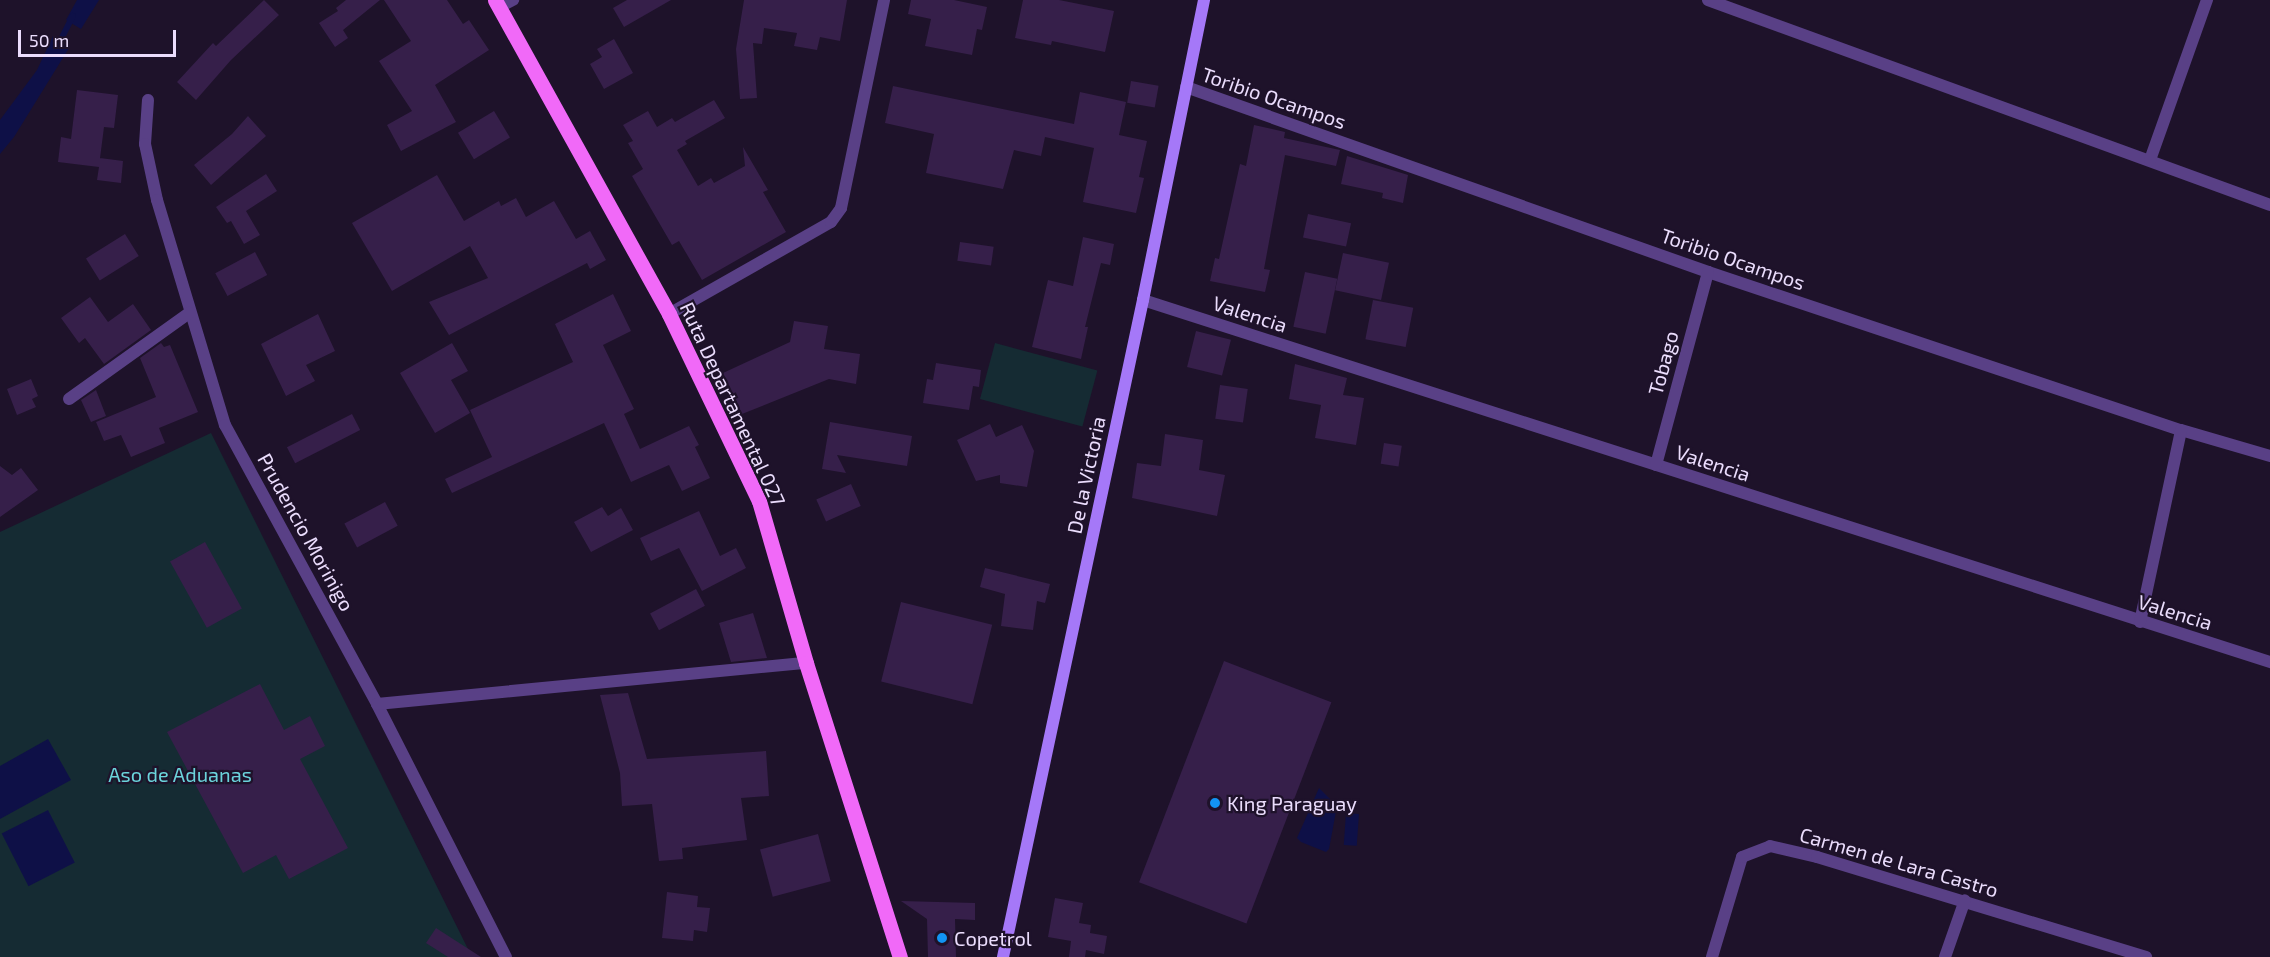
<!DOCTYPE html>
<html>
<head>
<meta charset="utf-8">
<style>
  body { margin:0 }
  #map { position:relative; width:2270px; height:957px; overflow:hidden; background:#1e122a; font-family:"Exo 2",sans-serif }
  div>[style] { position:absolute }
  .green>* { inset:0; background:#152b33; transform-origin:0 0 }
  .water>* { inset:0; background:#0e1047; transform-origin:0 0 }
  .stream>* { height:6px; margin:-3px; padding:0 3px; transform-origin:3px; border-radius:3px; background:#0e1047 }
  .building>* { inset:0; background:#361f4a; transform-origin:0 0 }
  .minor>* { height:12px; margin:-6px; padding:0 6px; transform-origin:6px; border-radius:6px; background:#594086 }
  .secondary>* { height:12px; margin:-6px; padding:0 6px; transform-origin:6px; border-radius:6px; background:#a578f8 }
  .primary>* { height:15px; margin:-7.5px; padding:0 7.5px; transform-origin:7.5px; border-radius:7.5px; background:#f169f8 }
  .dots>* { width:16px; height:16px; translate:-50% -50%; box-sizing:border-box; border:3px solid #1e122a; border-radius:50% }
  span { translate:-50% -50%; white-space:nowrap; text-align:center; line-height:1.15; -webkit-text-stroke:4.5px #1e122a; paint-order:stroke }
  .street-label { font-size:20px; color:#ebddfd }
  .park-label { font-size:20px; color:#6bd3db }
  .poi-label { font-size:20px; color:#ebddfd }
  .left { translate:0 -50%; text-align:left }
  .scale { position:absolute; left:18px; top:30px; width:158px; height:27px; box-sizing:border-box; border:3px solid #ebddfd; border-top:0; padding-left:8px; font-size:18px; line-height:21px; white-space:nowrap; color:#ebddfd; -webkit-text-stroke:4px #1e122a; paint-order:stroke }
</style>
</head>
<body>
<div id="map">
  <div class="green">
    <i style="left:995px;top:343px;width:106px;height:58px;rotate:15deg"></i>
    <i style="clip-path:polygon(211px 433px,472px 957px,0 957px,0 532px)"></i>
  </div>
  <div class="water">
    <i style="clip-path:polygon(77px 0,99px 0,81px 29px,66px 20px)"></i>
    <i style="clip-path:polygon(53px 36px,69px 48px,14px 137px,0 154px,0 120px,37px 70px)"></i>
    <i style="clip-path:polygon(48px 739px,71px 780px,0 819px,0 766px)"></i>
    <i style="clip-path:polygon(1319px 788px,1337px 806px,1329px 849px,1326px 852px,1301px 842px,1297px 838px)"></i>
    <i style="left:48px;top:810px;width:59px;height:52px;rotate:63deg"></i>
    <i style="left:1346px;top:813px;width:13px;height:32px;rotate:4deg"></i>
  </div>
  <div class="stream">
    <i style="left:57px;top:47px;width:35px;rotate:-63deg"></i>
  </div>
  <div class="building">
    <i style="clip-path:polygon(264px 0,279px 15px,231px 60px,196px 100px,177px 82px,213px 43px,216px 46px)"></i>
    <i style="clip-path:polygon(346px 0,380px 0,343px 30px,348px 38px,335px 47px,319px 23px,338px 11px,336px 8px)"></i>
    <i style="clip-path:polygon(384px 0,447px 0,463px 24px,469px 20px,489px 50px,435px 85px,456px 122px,401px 151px,387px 125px,412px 111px,379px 61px,411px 41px)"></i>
    <i style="clip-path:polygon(627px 0,671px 0,624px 27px,613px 8px)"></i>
    <i style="clip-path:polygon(744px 0,847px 0,840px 41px,820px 37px,817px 50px,794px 46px,797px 33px,764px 28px,762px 44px,753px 43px,757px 98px,740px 99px,736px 49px)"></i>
    <i style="clip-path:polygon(911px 0,954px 0,987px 7px,982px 30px,977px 29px,972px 55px,925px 46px,931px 19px,908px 14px)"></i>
    <i style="clip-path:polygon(1023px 0,1059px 0,1114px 11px,1105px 52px,1052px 41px,1051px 45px,1015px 38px)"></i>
    <i style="clip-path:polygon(614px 39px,633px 73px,604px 89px,590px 64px,602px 57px,597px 49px)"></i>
    <i style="left:1131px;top:81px;width:28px;height:22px;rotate:10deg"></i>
    <i style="clip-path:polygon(893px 86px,1074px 124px,1080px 92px,1126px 102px,1119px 135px,1147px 141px,1139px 177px,1144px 178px,1136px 213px,1083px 202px,1094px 148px,1045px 137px,1041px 156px,1014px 150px,1003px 189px,926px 173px,934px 134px,885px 123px)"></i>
    <i style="clip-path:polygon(77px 90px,118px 95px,114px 128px,104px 127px,99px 166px,100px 158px,123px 161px,121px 183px,97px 180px,99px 167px,58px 162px,61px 137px,71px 139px)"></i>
    <i style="clip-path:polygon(714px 100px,725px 118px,685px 141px,687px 144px,677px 150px,698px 186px,711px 178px,714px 183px,745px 166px,743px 147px,768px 190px,763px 192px,786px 232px,702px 280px,679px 241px,672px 245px,632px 176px,643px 169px,628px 143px,633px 141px,623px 125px,648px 111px,657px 127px,672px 118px,675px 122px)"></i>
    <i style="left:494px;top:111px;width:31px;height:42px;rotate:59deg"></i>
    <i style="clip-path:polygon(248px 116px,266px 136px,211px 185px,194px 165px,232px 134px)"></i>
    <i style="clip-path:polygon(1254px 125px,1285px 132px,1284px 138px,1340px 150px,1336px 166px,1285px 155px,1264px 269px,1270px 270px,1265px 292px,1210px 281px,1215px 258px,1219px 259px,1240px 164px,1246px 166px)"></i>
    <i style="clip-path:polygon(1347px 156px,1408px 175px,1403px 203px,1382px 198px,1383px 193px,1341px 184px)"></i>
    <i style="clip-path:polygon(266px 174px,277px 191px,246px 211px,260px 235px,244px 244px,231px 221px,227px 223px,216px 207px)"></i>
    <i style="clip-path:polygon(437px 175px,464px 221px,499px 201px,501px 206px,516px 198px,526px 217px,554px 201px,576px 239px,590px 231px,606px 260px,590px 269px,587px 263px,449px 335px,429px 302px,488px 278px,470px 246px,392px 291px,352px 223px)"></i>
    <i style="left:1308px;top:214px;width:44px;height:24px;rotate:12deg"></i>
    <i style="left:125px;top:234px;width:26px;height:46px;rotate:58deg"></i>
    <i style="clip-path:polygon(1083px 237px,1114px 244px,1110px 265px,1101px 263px,1085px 327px,1088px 327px,1081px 359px,1032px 347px,1048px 280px,1073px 286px)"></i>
    <i style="left:960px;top:242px;width:34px;height:19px;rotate:8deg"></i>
    <i style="left:255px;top:252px;width:26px;height:45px;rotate:62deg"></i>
    <i style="left:1343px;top:253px;width:47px;height:38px;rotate:12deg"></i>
    <i style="left:1305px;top:272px;width:33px;height:56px;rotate:12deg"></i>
    <i style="clip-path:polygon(613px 294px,631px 331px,603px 345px,634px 409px,624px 414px,640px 449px,689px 426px,699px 445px,695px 447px,710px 478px,682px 491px,669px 465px,631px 482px,604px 423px,452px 493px,445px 479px,492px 457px,470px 410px,573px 362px,555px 324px)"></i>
    <i style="clip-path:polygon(90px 297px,108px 322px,133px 304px,151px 330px,104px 364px,85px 338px,79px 343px,61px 318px)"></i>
    <i style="left:1373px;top:300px;width:41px;height:40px;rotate:11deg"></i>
    <i style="clip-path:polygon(318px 314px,335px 351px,306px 365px,315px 381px,286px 396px,261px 344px)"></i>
    <i style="clip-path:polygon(794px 321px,828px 326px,824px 349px,860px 354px,856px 384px,829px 379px,742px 414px,723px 373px,790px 342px)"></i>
    <i style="left:1196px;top:331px;width:36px;height:37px;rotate:14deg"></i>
    <i style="clip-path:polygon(161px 343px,164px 347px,170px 345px,198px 412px,159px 428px,165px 443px,131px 457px,121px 435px,104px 441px,96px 422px,156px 397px,140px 358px)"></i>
    <i style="clip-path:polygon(452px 343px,468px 371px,451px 380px,470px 413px,435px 433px,400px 373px)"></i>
    <i style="clip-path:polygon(936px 363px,981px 370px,979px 387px,973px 386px,969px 410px,923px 403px,927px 379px,933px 380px)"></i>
    <i style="clip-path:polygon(1295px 364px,1347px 378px,1343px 395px,1364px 398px,1356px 445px,1315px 438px,1321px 405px,1289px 399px)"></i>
    <i style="clip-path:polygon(31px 379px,38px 396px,32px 399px,36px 407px,17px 415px,7px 389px)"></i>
    <i style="left:1220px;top:385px;width:28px;height:34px;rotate:8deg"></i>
    <i style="clip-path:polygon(96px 390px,106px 416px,91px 422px,81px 400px)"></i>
    <i style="left:352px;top:414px;width:18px;height:73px;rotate:63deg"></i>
    <i style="clip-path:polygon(830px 422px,912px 436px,907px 466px,837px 455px,846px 473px,822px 469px)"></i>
    <i style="clip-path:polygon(990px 424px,996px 437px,1022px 425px,1034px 451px,1027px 487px,1000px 483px,1000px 475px,976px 481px,957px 440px)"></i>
    <i style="clip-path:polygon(1165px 434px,1203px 440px,1199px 470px,1225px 475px,1217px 516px,1132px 498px,1137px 463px,1161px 466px)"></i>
    <i style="left:1384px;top:443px;width:18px;height:21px;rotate:9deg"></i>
    <i style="clip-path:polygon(0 466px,12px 475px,21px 468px,38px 490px,0 517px)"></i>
    <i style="left:851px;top:484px;width:24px;height:38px;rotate:66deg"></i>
    <i style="left:385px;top:502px;width:27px;height:46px;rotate:62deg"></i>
    <i style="clip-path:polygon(602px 507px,608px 516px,621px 508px,633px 530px,591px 552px,574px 522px)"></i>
    <i style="clip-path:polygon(699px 511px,720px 556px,736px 548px,746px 568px,702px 591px,679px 548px,651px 561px,640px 538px)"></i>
    <i style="left:205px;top:542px;width:76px;height:40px;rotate:61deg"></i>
    <i style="clip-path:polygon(985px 568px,1050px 584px,1045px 603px,1037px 601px,1033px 630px,1001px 626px,1005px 594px,980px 587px)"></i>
    <i style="left:696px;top:589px;width:19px;height:52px;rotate:62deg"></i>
    <i style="left:901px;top:602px;width:94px;height:82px;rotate:14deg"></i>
    <i style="clip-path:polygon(753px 613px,767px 658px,731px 662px,719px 623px)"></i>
    <i style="left:1224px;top:661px;width:115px;height:237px;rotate:21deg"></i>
    <i style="clip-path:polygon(260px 684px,284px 730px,310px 716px,325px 746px,300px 759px,348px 848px,289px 879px,276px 855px,243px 873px,167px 732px)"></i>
    <i style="clip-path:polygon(628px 693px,647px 759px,766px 751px,769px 796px,741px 798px,747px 840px,682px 848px,683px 859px,659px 861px,652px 804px,622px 806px,620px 773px,600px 695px)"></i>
    <i style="left:818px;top:834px;width:49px;height:60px;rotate:75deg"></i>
    <i style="clip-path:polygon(667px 892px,698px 896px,697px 907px,710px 908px,707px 932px,694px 930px,693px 941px,662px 938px)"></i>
    <i style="clip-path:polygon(1055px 898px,1083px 903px,1079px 923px,1091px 925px,1090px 933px,1107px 936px,1104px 954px,1086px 950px,1085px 957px,1069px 957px,1071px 941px,1048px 937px)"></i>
    <i style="clip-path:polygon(901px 901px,975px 903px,975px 920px,955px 919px,956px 957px,928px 957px,927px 919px)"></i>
    <i style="clip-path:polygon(436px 928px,481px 957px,448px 957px,426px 943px)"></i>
  </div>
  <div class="minor">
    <i style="left:1708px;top:0;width:598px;rotate:20.04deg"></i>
    <i style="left:499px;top:7px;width:16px;rotate:-27deg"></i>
    <i style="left:1186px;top:87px;width:554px;rotate:19.51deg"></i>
    <i style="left:1708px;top:272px;width:499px;rotate:18.5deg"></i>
    <i style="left:2181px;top:430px;width:93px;rotate:16.3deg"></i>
    <i style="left:148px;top:100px;width:44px;rotate:93.9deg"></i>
    <i style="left:145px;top:144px;width:57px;rotate:77.9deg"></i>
    <i style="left:157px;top:200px;width:235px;rotate:73.2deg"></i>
    <i style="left:225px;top:425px;width:318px;rotate:61.4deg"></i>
    <i style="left:377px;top:704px;width:284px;rotate:63deg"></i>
    <i style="left:2150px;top:160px;width:170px;rotate:-70.4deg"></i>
    <i style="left:1143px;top:300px;width:1184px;rotate:17.81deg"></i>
    <i style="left:669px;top:314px;width:186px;rotate:-29.6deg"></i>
    <i style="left:831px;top:222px;width:17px;rotate:-54deg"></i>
    <i style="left:841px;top:208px;width:212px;rotate:-78.3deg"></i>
    <i style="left:69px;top:399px;width:148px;rotate:-35.6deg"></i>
    <i style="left:1656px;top:465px;width:200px;rotate:-74.9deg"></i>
    <i style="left:2140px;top:622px;width:196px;rotate:-77.9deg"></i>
    <i style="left:377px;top:704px;width:431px;rotate:-5.5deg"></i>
    <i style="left:1712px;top:957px;width:104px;rotate:-73.3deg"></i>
    <i style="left:1742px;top:857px;width:30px;rotate:-21deg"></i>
    <i style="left:1770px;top:846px;width:48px;rotate:13.2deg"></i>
    <i style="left:1817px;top:857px;width:344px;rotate:16.9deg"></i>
    <i style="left:1945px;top:957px;width:60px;rotate:-70.7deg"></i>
  </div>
  <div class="secondary">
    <i style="left:1003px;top:957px;width:672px;rotate:-77.97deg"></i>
    <i style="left:1143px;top:300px;width:306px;rotate:-78.5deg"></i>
  </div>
  <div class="primary">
    <i style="left:495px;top:0;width:359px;rotate:61deg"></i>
    <i style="left:669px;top:314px;width:208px;rotate:64.3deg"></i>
    <i style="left:759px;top:501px;width:169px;rotate:73.8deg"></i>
    <i style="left:806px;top:663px;width:309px;rotate:72.3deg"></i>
  </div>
  <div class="dots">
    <i style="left:1215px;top:803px;background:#1294f3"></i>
    <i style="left:942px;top:938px;background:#1294f3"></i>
  </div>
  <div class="street-label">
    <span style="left:1274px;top:98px;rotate:19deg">Toribio Ocampos</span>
    <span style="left:1733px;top:259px;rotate:19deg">Toribio Ocampos</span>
    <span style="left:1250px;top:314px;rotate:18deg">Valencia</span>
    <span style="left:1663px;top:363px;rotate:-75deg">Tobago</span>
    <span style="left:733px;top:404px;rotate:65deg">Ruta Departamental 027</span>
    <span style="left:1713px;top:463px;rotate:18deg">Valencia</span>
    <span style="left:1086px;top:475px;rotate:-78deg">De la Victoria</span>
    <span style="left:306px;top:532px;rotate:61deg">Prudencio Morinigo</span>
    <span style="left:2175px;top:612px;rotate:17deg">Valencia</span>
    <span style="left:1899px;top:862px;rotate:16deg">Carmen de Lara Castro</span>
  </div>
  <div class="park-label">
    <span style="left:180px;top:774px">Aso de Aduanas</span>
  </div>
  <div class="poi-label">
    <span class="left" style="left:1227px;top:803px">King Paraguay</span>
    <span class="left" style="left:954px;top:938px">Copetrol</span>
  </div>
  <div class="scale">50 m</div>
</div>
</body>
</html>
